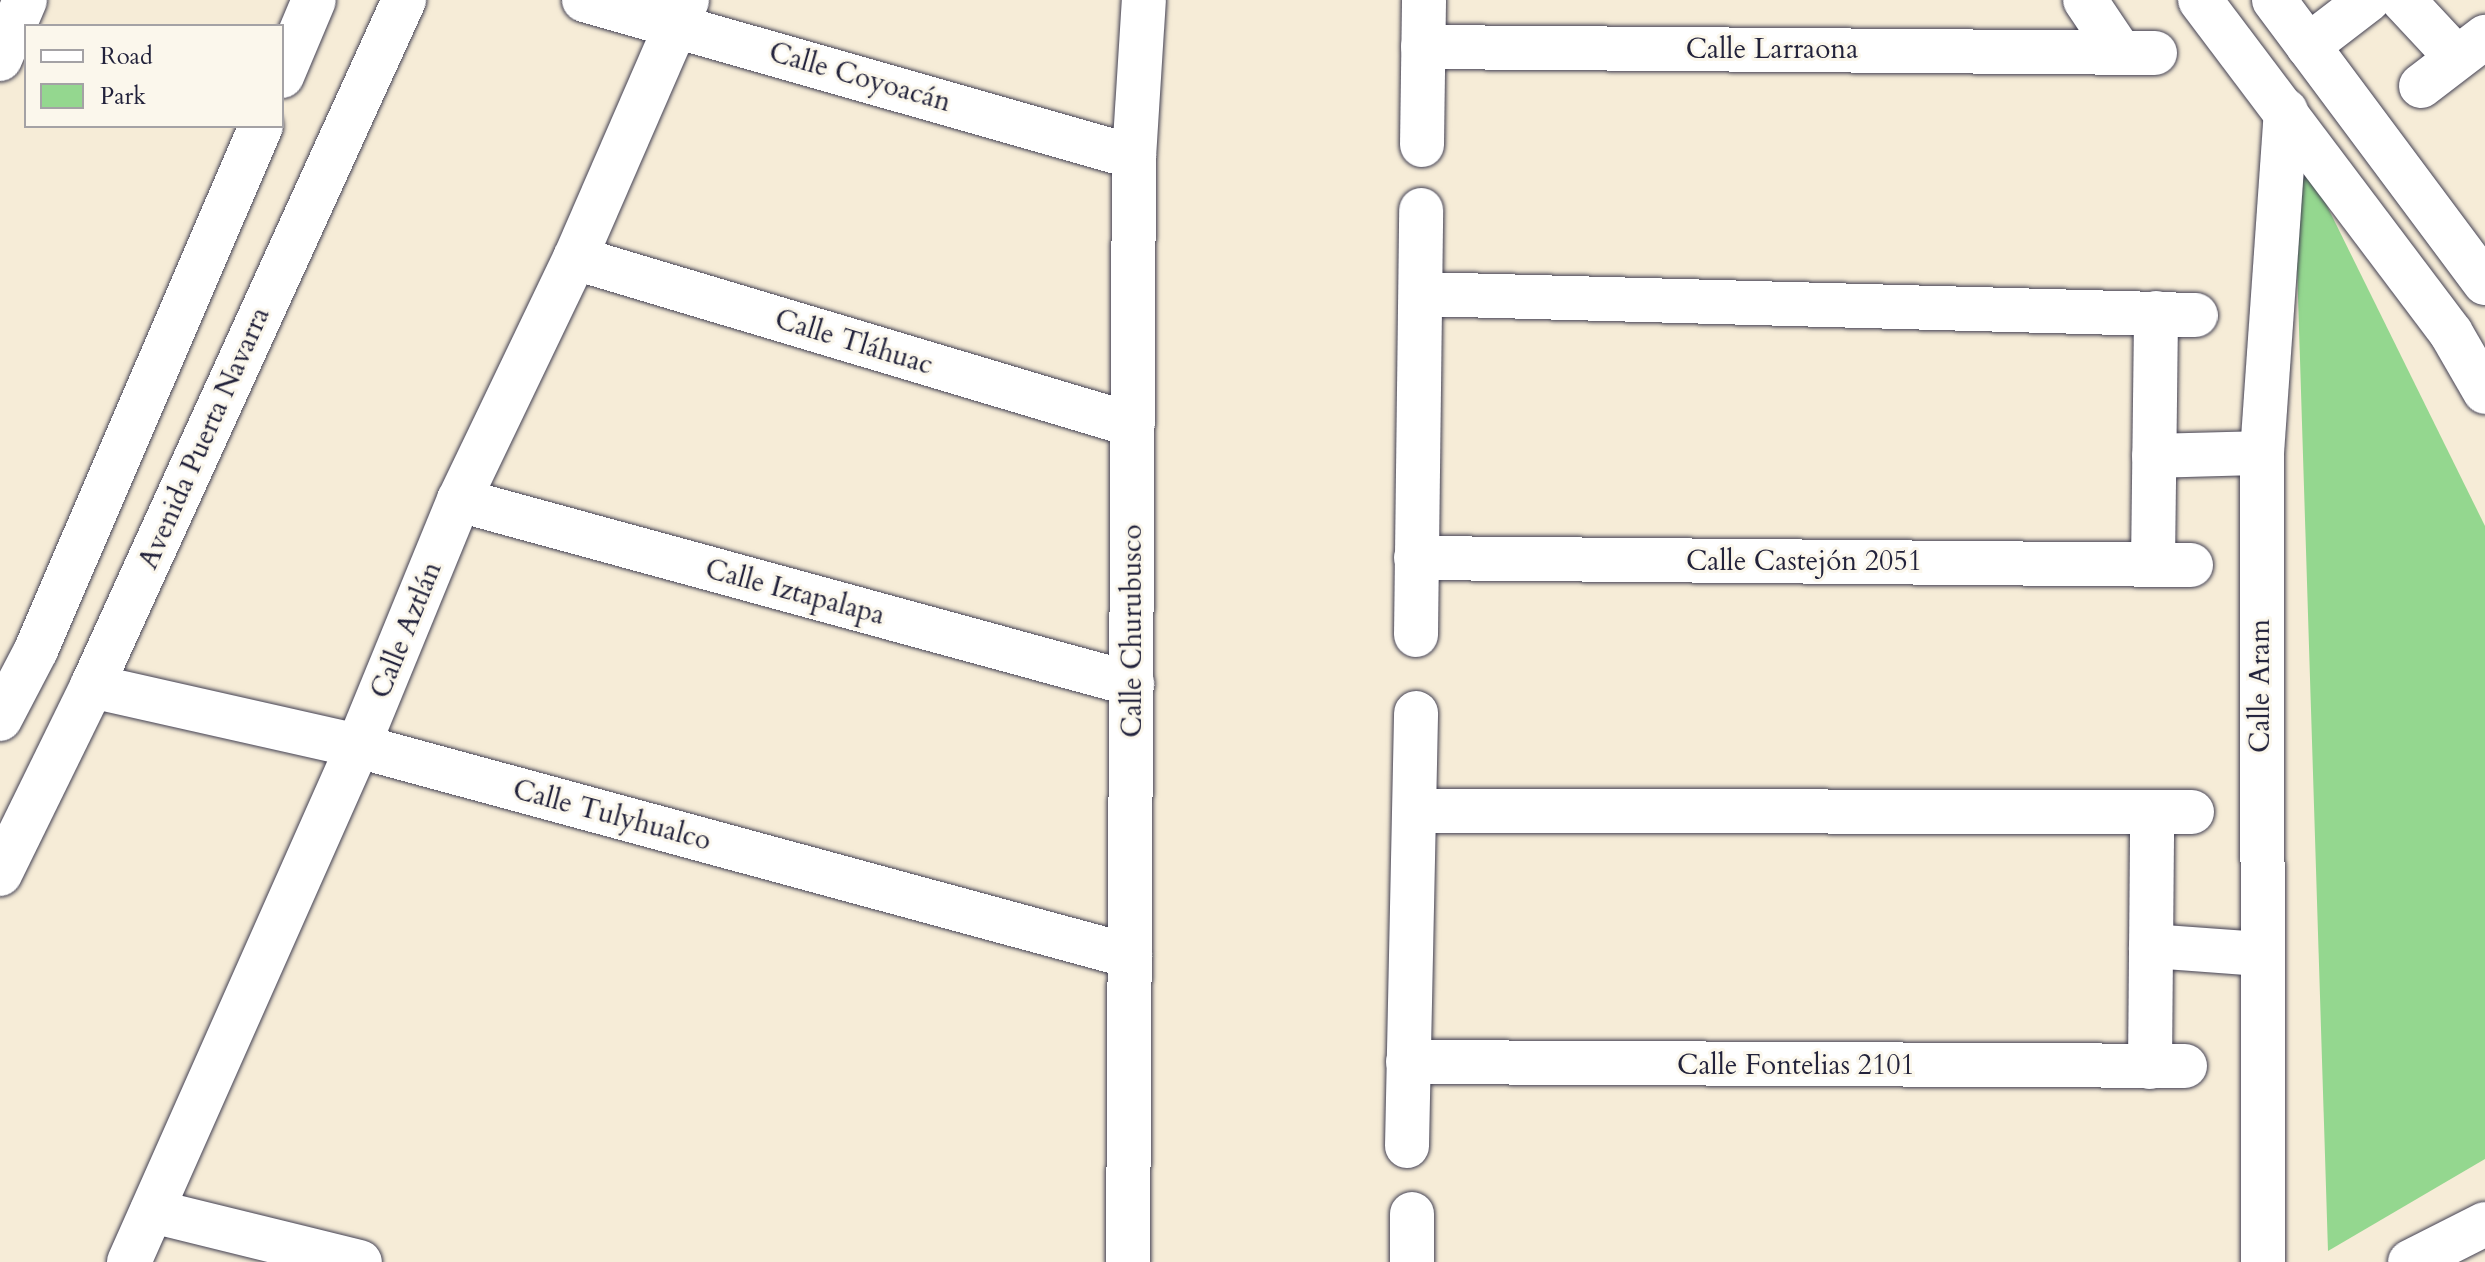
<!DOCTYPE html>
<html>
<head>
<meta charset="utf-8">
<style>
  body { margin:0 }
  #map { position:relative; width:2485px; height:1262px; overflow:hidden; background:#f6ecd7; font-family:Cardo,serif }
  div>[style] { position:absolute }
  .green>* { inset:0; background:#94d78f }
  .roads { filter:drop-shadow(0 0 2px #424052) drop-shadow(0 0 2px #424052) }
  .street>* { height:44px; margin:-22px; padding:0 22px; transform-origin:22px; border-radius:22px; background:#fff }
  .secondary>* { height:44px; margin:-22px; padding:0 22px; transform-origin:22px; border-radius:22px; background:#fff }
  span { translate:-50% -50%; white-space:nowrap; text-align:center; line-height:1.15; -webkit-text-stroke:6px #fbf7ec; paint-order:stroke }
  .street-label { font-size:28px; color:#22223b }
  .legend { position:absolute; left:24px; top:24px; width:260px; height:104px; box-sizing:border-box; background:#fbf7ec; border:2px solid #a4a2a5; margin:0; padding:10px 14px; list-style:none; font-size:24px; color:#22223b }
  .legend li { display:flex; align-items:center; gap:16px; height:40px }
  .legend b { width:40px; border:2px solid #a4a2a5 }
</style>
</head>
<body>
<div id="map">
  <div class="green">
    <i style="clip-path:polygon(2293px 137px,2485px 526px,2485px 1159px,2328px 1251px)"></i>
  </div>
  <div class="roads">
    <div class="street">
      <i style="left:584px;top:0;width:572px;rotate:15.93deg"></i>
      <i style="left:2085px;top:0;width:63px;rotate:56.1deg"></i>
      <i style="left:2200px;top:0;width:417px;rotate:53deg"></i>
      <i style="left:2451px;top:333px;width:68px;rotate:60deg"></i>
      <i style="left:2274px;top:0;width:353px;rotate:53.3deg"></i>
      <i style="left:2403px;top:0;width:79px;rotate:47deg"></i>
      <i style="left:2308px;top:46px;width:76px;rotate:-37.5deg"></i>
      <i style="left:1423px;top:47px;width:732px;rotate:0.47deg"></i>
      <i style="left:0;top:59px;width:64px;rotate:-67deg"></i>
      <i style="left:2421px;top:86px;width:81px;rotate:-37.4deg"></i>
      <i style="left:1422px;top:145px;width:145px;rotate:-89.2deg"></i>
      <i style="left:575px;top:258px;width:582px;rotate:16.66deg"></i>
      <i style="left:1423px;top:294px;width:773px;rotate:1.56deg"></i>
      <i style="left:2154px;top:456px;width:108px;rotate:-1.6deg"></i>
      <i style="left:459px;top:500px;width:698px;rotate:15.29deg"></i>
      <i style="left:1416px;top:558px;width:775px;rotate:0.52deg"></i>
      <i style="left:2153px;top:564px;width:251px;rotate:-89.3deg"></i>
      <i style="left:1416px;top:635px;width:425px;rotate:-89.3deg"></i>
      <i style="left:92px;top:686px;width:273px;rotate:12.7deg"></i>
      <i style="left:358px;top:746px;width:800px;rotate:15.22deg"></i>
      <i style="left:1416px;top:811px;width:776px;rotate:0.07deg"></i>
      <i style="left:2151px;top:946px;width:108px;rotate:4.2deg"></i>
      <i style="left:1408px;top:1062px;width:777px;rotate:0.29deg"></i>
      <i style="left:2150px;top:1067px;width:254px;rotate:-89.5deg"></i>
      <i style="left:1407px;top:1146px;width:433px;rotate:-88.8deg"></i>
      <i style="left:152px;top:1211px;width:214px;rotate:13.8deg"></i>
      <i style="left:129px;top:1262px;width:565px;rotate:-66.07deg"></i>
      <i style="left:358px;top:746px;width:266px;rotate:-67.7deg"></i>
      <i style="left:459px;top:500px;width:268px;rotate:-64.4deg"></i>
      <i style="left:575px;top:258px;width:281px;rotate:-66.5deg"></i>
      <i style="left:1128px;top:1262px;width:1105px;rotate:-89.69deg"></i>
      <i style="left:1134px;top:157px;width:157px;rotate:-86.4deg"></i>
      <i style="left:1412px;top:1262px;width:48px;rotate:-90deg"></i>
      <i style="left:2263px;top:1262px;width:809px;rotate:-90.07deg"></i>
      <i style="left:2262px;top:453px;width:343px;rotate:-86deg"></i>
      <i style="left:2410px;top:1262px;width:84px;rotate:-26.9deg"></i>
    </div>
    <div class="secondary">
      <i style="left:282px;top:76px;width:82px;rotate:-67.2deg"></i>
      <i style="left:0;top:719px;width:78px;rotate:-62.4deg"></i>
      <i style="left:36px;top:650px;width:570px;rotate:-66.76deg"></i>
      <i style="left:0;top:874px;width:209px;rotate:-63.9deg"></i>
      <i style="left:92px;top:686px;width:754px;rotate:-65.54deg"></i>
    </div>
  </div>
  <div class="street-label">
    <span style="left:1772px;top:49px">Calle Larraona</span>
    <span style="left:860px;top:77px;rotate:16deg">Calle Coyoacán</span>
    <span style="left:854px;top:342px;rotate:17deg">Calle Tláhuac</span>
    <span style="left:204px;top:438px;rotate:-66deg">Avenida Puerta Navarra</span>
    <span style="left:1804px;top:561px">Calle Castejón 2051</span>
    <span style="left:795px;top:592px;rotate:15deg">Calle Iztapalapa</span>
    <span style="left:406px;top:630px;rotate:-68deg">Calle Aztlán</span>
    <span style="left:1132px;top:631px;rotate:-90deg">Calle Churubusco</span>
    <span style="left:2260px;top:686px;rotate:-90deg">Calle Aram</span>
    <span style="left:612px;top:815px;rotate:15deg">Calle Tulyhualco</span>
    <span style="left:1796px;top:1065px">Calle Fontelias 2101</span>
  </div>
  <ul class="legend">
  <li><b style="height:10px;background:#fff"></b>Road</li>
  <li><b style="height:22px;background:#94d78f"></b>Park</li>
  </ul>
</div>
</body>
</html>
